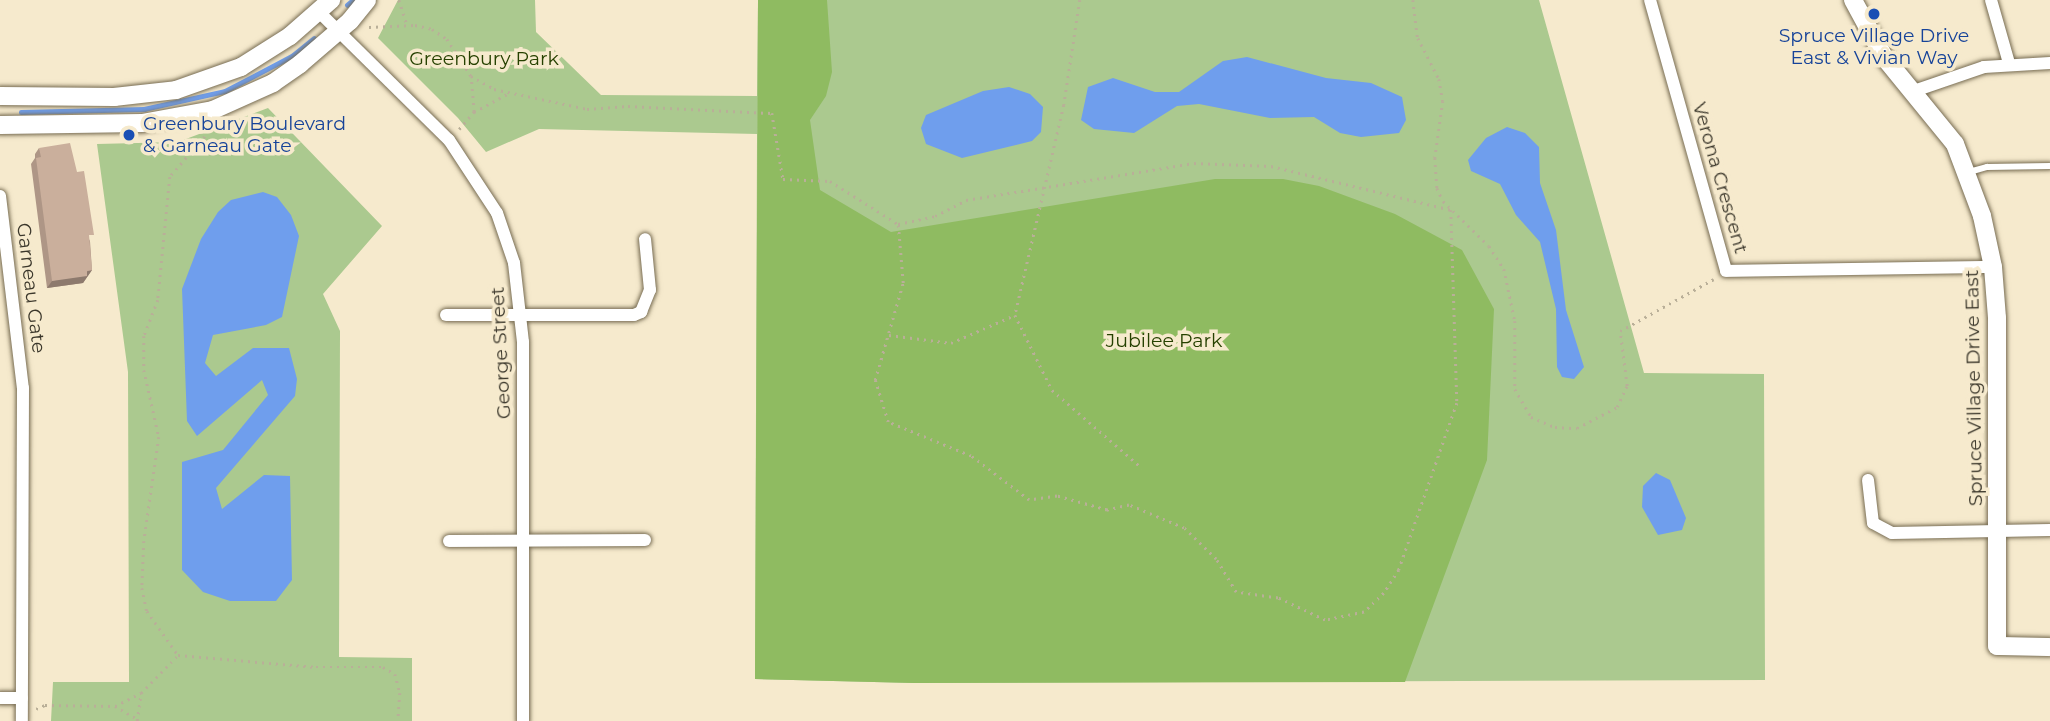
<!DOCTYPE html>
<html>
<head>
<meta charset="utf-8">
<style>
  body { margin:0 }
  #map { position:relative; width:2050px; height:721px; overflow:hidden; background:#f6eacd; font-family:Montserrat,sans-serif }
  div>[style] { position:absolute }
  .green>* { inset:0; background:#abc98f }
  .forest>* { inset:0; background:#8fbb61 }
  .water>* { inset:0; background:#6f9eed }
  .stream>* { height:4.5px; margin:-2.25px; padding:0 2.25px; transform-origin:2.25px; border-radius:2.25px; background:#6f9eed }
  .path>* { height:2.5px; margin-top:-1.25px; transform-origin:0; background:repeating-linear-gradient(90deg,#b9af98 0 2px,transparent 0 7px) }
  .roads { filter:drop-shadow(0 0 2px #776c52) drop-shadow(0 0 2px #776c52) }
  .lane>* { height:6px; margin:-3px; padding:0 3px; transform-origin:3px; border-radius:3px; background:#fff }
  .street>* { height:12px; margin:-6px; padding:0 6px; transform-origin:6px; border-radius:6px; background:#fff }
  .secondary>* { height:18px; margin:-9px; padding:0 9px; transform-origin:9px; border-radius:9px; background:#fff }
  .wall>* { inset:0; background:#ae9686 }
  .shaded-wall>* { inset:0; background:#8d7a6d }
  .building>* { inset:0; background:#caaf9c }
  .dots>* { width:19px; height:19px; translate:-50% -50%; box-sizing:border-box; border:4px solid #f6eacd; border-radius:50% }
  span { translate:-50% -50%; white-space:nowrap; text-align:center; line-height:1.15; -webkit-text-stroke:7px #f6eacd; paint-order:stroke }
  .transit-label { font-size:19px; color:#164399 }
  .left { translate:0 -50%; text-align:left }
  .park-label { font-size:19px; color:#264100 }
  .street-label { font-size:19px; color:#3b372b }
</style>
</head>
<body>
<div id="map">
  <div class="green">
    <i style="clip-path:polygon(398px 0,535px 0,536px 32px,601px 95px,757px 96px,758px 0,1539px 0,1644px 373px,1764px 374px,1765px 680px,914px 683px,755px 679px,757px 134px,539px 129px,486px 152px,458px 118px,378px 38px)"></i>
    <i style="clip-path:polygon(268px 108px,382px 226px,323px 294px,340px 331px,339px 657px,412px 658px,412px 721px,51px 721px,53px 682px,129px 682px,128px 372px,97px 144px,178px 142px)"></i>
  </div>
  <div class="forest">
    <i style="clip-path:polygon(758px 0,827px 0,832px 72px,826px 96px,810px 120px,820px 190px,891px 232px,1215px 179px,1283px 179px,1319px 186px,1395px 214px,1462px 250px,1494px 309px,1487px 460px,1405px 682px,914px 683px,755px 679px)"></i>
  </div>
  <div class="water">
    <i style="clip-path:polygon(1247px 57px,1326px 78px,1371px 83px,1402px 97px,1406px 120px,1399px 133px,1361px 137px,1340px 133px,1314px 117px,1270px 118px,1199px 104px,1177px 106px,1134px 133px,1094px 129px,1081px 120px,1088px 87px,1113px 78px,1155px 92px,1179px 92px,1223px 61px)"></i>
    <i style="clip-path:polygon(1009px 87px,1030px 94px,1043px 107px,1041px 132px,1032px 141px,962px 158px,926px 144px,921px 128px,926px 115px,983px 91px)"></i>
    <i style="clip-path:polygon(1507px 127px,1525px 133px,1539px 147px,1540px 183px,1556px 230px,1566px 310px,1584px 367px,1574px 379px,1562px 377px,1557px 367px,1556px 309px,1540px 242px,1516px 215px,1500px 184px,1471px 171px,1468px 160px,1486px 138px)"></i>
    <i style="clip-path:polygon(263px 192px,277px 197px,291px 215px,299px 236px,282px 317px,266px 325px,213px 335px,205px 363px,216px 376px,253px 348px,289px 348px,297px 379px,295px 396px,216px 488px,222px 509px,264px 475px,290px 476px,292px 580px,276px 601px,230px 601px,203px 592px,182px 570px,182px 462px,223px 450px,268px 395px,262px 380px,197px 436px,187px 421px,182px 289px,201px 239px,218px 212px,231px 200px)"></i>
    <i style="clip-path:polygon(1656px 473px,1670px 480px,1686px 518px,1682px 530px,1658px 535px,1642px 507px,1643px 486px)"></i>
  </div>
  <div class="stream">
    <i style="left:347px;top:5px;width:8px;rotate:-40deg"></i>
    <i style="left:21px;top:112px;width:123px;rotate:-1.4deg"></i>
    <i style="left:144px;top:109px;width:83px;rotate:-12.5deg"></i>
    <i style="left:225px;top:91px;width:76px;rotate:-27.6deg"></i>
    <i style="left:292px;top:56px;width:28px;rotate:-39deg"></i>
  </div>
  <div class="path">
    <i style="left:399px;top:0;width:26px;rotate:72deg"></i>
    <i style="left:1080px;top:0;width:106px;rotate:98.7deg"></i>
    <i style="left:1064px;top:105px;width:216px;rotate:103.1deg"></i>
    <i style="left:1015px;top:315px;width:84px;rotate:63.7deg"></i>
    <i style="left:1052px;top:390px;width:119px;rotate:40.9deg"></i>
    <i style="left:1413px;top:0;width:38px;rotate:83deg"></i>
    <i style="left:1418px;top:38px;width:46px;rotate:62.9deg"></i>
    <i style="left:1439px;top:79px;width:22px;rotate:80deg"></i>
    <i style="left:1443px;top:101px;width:58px;rotate:98deg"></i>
    <i style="left:1435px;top:158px;width:30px;rotate:86deg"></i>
    <i style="left:1437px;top:188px;width:14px;rotate:65deg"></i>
    <i style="left:1443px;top:201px;width:64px;rotate:44.4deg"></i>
    <i style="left:1489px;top:246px;width:27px;rotate:57deg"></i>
    <i style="left:1504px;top:269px;width:53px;rotate:78.1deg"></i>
    <i style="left:1515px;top:321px;width:68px;rotate:90deg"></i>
    <i style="left:1515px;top:389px;width:32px;rotate:60deg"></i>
    <i style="left:1531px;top:417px;width:26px;rotate:23deg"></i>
    <i style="left:1555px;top:427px;width:22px;rotate:3deg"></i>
    <i style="left:1577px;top:428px;width:45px;rotate:-27.7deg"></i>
    <i style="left:1617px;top:407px;width:23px;rotate:-65deg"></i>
    <i style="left:1627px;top:386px;width:55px;rotate:-97.3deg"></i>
    <i style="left:1620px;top:331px;width:107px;rotate:-29deg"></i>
    <i style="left:369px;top:27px;width:46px;rotate:-2.5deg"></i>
    <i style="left:415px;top:25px;width:17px;rotate:13deg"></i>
    <i style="left:432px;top:29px;width:18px;rotate:34deg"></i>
    <i style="left:447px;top:39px;width:44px;rotate:57deg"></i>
    <i style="left:471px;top:76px;width:26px;rotate:29deg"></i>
    <i style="left:494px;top:89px;width:95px;rotate:12.1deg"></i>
    <i style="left:587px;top:109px;width:41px;rotate:-4.2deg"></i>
    <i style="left:628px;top:106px;width:144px;rotate:2.8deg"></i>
    <i style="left:772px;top:113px;width:67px;rotate:80.5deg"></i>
    <i style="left:783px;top:179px;width:47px;rotate:2.4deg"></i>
    <i style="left:830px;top:181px;width:80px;rotate:32.3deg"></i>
    <i style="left:898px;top:224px;width:38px;rotate:-12deg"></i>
    <i style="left:935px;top:216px;width:35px;rotate:-27deg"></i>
    <i style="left:966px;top:200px;width:231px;rotate:-9.2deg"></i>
    <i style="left:1194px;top:163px;width:77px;rotate:2.2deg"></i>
    <i style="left:1271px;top:166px;width:185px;rotate:13.7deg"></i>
    <i style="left:1451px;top:210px;width:193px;rotate:88.2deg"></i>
    <i style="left:1457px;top:403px;width:177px;rotate:109.2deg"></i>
    <i style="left:1399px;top:570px;width:27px;rotate:123deg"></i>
    <i style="left:1384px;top:593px;width:28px;rotate:136deg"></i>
    <i style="left:1364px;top:612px;width:40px;rotate:168deg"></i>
    <i style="left:1325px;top:620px;width:52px;rotate:-154.9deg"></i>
    <i style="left:1278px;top:598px;width:42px;rotate:-171.9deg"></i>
    <i style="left:1236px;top:592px;width:39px;rotate:-121deg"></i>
    <i style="left:1216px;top:559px;width:45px;rotate:-135.9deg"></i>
    <i style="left:1184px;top:528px;width:60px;rotate:-157.3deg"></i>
    <i style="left:1129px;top:505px;width:23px;rotate:167deg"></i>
    <i style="left:1107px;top:510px;width:52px;rotate:-164.4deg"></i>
    <i style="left:1057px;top:496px;width:28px;rotate:172deg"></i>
    <i style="left:1029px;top:500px;width:73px;rotate:-142.8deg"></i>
    <i style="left:971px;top:456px;width:90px;rotate:-157.7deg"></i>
    <i style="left:888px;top:422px;width:44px;rotate:-107.2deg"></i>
    <i style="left:875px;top:380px;width:101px;rotate:-73.9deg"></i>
    <i style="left:903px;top:283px;width:59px;rotate:-94.8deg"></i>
    <i style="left:474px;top:112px;width:42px;rotate:-28.4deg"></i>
    <i style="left:214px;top:126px;width:67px;rotate:130.8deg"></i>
    <i style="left:170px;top:177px;width:124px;rotate:95.6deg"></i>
    <i style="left:158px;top:300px;width:39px;rotate:111deg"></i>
    <i style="left:144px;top:336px;width:34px;rotate:90deg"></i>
    <i style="left:144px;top:370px;width:69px;rotate:77.4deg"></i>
    <i style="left:159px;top:437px;width:105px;rotate:98.2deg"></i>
    <i style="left:144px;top:541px;width:47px;rotate:92.4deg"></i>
    <i style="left:142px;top:588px;width:24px;rotate:78deg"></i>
    <i style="left:147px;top:611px;width:54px;rotate:54.8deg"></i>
    <i style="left:178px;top:655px;width:139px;rotate:5deg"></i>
    <i style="left:316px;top:667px;width:67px"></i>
    <i style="left:383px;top:667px;width:14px;rotate:30deg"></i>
    <i style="left:395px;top:674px;width:20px;rotate:75deg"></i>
    <i style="left:400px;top:693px;width:28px;rotate:94deg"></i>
    <i style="left:459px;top:129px;width:23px;rotate:-49deg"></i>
    <i style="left:474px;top:112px;width:36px;rotate:-95deg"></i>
    <i style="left:889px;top:335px;width:63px;rotate:7.4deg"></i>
    <i style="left:951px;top:343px;width:70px;rotate:-23.6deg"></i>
    <i style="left:115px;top:706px;width:24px;rotate:30deg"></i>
    <i style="left:36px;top:709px;width:10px;rotate:-24deg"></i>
    <i style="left:45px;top:705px;width:70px;rotate:0.8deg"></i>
    <i style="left:115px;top:706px;width:29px;rotate:-27deg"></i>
    <i style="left:137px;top:721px;width:28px;rotate:-82deg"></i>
    <i style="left:141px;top:693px;width:53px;rotate:-45.8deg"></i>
  </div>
  <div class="roads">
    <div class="lane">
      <i style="left:1969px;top:172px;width:19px;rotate:-16deg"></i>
      <i style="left:1987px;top:167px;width:63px;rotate:-0.9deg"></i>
    </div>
    <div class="street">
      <i style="left:1650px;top:0;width:281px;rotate:74.3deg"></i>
      <i style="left:1726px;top:271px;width:267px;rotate:-0.9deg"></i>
      <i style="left:1991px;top:0;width:66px;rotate:74.1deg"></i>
      <i style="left:319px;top:12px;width:182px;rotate:44.6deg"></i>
      <i style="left:449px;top:140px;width:87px;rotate:56.7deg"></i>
      <i style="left:497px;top:213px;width:53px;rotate:71.2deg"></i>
      <i style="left:514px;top:263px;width:80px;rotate:83.5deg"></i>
      <i style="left:523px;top:342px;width:379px;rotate:90deg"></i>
      <i style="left:1914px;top:91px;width:74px;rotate:-18.9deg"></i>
      <i style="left:1984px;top:67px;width:66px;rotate:-3.5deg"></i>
      <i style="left:0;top:196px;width:193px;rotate:83.2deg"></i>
      <i style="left:23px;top:388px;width:333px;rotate:90.2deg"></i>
      <i style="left:446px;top:315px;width:188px"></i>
      <i style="left:634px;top:315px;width:8px;rotate:-23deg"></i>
      <i style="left:641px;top:312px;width:24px;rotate:-68deg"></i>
      <i style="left:650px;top:290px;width:51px;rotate:-95.6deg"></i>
      <i style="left:1868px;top:480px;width:43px;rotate:83.4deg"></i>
      <i style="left:1873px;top:523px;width:21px;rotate:28deg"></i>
      <i style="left:1892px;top:533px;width:158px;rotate:-1.1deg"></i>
      <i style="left:449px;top:541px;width:196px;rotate:-0.3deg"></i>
      <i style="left:0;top:698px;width:22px"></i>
    </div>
    <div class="secondary">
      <i style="left:1853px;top:0;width:65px;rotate:61.5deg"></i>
      <i style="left:1884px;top:57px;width:112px;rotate:50.8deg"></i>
      <i style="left:1955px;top:144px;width:77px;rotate:69.4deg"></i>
      <i style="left:1982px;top:216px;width:52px;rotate:77.8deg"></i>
      <i style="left:1993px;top:267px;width:51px;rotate:85.5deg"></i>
      <i style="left:1997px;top:318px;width:328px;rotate:90deg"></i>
      <i style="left:1997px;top:646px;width:53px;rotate:1.1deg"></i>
      <i style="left:0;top:96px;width:114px;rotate:0.5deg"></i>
      <i style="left:114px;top:97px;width:62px;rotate:-6.4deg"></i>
      <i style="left:176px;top:90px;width:69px;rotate:-19.5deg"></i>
      <i style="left:241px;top:67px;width:58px;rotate:-32.3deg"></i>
      <i style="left:290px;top:36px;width:55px;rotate:-41.3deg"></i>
      <i style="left:0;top:125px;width:142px;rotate:-0.8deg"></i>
      <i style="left:142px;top:123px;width:72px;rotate:-10.4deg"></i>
      <i style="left:213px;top:110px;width:66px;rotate:-24.2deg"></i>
      <i style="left:273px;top:83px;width:33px;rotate:-35deg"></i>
      <i style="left:300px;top:64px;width:66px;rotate:-40.7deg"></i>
      <i style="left:350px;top:21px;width:27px;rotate:-51deg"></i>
    </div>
  </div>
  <div class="wall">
    <i style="clip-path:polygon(39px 148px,90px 241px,92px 270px,83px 283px,47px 288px,31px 164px,35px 158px,35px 154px)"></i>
  </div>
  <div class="shaded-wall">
    <i style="clip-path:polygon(92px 270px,83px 283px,47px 288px,52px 281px)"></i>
  </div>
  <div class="building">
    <i style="clip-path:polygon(70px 143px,77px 172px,84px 171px,94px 235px,89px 235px,92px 270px,87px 271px,87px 276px,52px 281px,36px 158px,41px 157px,39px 148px)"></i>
  </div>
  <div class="dots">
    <i style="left:1874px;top:14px;background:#1a4fb4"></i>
    <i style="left:129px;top:135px;background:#1a4fb4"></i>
  </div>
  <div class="transit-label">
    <span style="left:1874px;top:47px">Spruce Village Drive<br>East &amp; Vivian Way</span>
    <span class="left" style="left:143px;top:135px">Greenbury Boulevard<br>&amp; Garneau Gate</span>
  </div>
  <div class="park-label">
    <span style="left:484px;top:59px">Greenbury Park</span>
    <span style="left:1164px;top:341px">Jubilee Park</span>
  </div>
  <div class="street-label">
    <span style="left:1720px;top:178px;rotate:74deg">Verona Crescent</span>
    <span style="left:31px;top:288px;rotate:83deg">Garneau Gate</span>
    <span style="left:501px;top:353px;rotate:-93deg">George Street</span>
    <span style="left:1974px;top:388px;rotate:-91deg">Spruce Village Drive East</span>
  </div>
</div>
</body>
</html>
